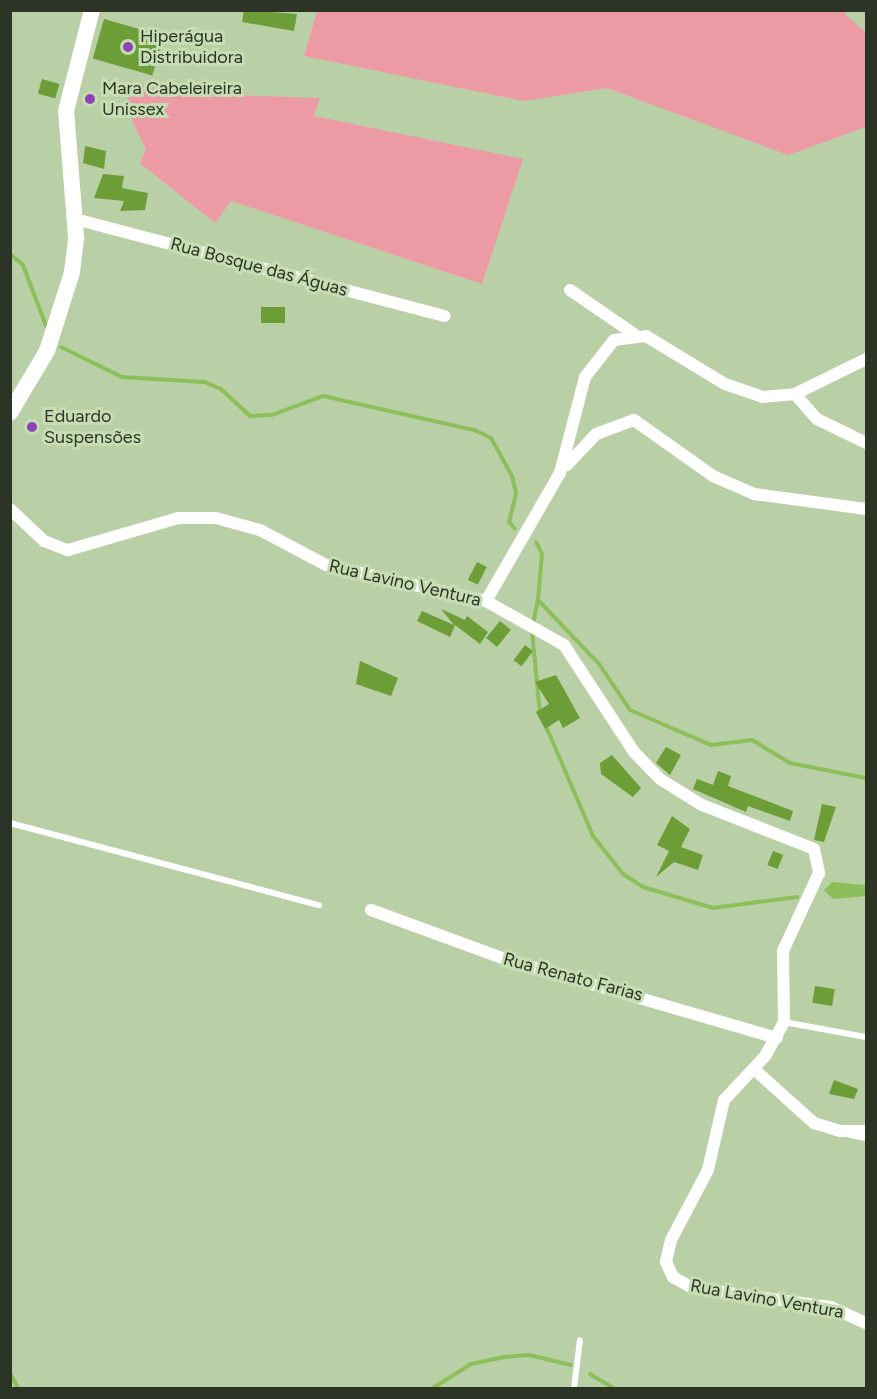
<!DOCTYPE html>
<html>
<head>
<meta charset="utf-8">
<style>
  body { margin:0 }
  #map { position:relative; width:877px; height:1399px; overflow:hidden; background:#b9d0a6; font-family:Figtree,sans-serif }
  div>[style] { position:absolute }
  .green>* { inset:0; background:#ec9ba5 }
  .water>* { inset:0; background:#8cbf5a }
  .stream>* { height:4px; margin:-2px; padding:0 2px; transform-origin:2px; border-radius:2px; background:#8cbf5a }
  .building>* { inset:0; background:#6c9d37; transform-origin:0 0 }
  .lane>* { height:6px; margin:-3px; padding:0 3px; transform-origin:3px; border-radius:3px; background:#fff }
  .street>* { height:12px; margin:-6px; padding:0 6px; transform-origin:6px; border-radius:6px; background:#fff }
  .secondary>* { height:16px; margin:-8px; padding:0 8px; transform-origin:8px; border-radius:8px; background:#fff }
  .dots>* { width:16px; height:16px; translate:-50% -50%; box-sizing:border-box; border:3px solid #c6ddb3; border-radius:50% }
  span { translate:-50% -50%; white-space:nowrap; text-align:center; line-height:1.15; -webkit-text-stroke:6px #c6ddb3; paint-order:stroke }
  .poi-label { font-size:18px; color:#2c3525 }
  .left { translate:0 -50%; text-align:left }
  .street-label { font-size:18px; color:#2c3525 }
  .frame { position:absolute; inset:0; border:12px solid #2c3525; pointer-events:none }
</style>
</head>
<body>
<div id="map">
  <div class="green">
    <i style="clip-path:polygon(317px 11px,842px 11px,866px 33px,866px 127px,788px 155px,607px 88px,524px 101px,304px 56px)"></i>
    <i style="clip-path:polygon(130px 81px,173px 93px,320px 98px,314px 116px,523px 159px,482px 284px,231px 201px,215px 223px,140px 163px,146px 149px,127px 110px)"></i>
  </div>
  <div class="water">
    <i style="clip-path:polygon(832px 882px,866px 885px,866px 896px,833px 899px,824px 890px)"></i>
  </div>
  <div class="stream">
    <i style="left:10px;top:254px;width:17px;rotate:40deg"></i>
    <i style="left:23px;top:265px;width:65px;rotate:69.3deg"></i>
    <i style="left:61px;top:347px;width:68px;rotate:26.2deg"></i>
    <i style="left:122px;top:377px;width:82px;rotate:3.5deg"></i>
    <i style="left:204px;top:382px;width:18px;rotate:22deg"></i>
    <i style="left:221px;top:389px;width:40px;rotate:43deg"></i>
    <i style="left:250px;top:416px;width:22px;rotate:-3deg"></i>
    <i style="left:272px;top:415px;width:54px;rotate:-20.4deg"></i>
    <i style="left:323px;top:396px;width:155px;rotate:12.7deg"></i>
    <i style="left:474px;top:430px;width:19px;rotate:25deg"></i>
    <i style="left:491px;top:438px;width:43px;rotate:61.1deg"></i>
    <i style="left:512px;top:476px;width:18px;rotate:77deg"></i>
    <i style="left:516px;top:494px;width:29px;rotate:104deg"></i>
    <i style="left:509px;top:522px;width:9px;rotate:49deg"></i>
    <i style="left:536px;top:542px;width:13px;rotate:63deg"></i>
    <i style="left:542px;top:554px;width:46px;rotate:95deg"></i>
    <i style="left:538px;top:600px;width:88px;rotate:46.4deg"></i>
    <i style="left:599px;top:664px;width:55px;rotate:56deg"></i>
    <i style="left:630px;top:710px;width:88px;rotate:23.4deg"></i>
    <i style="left:711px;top:745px;width:41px;rotate:-7deg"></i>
    <i style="left:752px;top:740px;width:44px;rotate:31.2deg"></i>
    <i style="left:790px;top:763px;width:77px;rotate:11.2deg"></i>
    <i style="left:534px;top:620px;width:20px;rotate:-79deg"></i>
    <i style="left:532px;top:631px;width:83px;rotate:84.5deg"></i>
    <i style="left:545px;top:724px;width:122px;rotate:66.8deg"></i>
    <i style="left:593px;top:836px;width:48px;rotate:51.7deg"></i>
    <i style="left:623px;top:874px;width:24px;rotate:33deg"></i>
    <i style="left:643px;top:887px;width:73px;rotate:16.7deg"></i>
    <i style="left:713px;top:908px;width:85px;rotate:-7.5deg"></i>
    <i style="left:10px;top:1373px;width:17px;rotate:62deg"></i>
    <i style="left:590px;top:1374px;width:27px;rotate:31deg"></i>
    <i style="left:433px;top:1388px;width:45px;rotate:-32.3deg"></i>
    <i style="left:471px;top:1364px;width:35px;rotate:-12deg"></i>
    <i style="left:505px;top:1357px;width:24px;rotate:-5deg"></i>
    <i style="left:529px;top:1355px;width:43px;rotate:13.4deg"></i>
  </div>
  <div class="building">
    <i style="clip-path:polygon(244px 10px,297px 14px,294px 31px,242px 22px)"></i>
    <i style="left:104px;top:19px;width:62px;height:41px;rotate:16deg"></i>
    <i style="left:42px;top:79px;width:18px;height:15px;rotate:16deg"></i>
    <i style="clip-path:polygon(85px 146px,106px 151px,104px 169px,83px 163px)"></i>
    <i style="clip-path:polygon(103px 174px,124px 176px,122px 188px,148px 193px,145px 210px,120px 211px,124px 201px,94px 198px)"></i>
    <i style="left:261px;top:307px;width:24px;height:16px"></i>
    <i style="left:477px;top:562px;width:11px;height:20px;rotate:27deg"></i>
    <i style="clip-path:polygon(441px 609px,465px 620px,467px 616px,488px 632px,480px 644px,455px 625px,450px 637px,417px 621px,422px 611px,454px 625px)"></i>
    <i style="left:500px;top:621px;width:14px;height:22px;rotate:39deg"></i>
    <i style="left:525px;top:645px;width:10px;height:19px;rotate:37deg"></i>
    <i style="clip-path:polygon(360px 661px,398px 678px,391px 696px,356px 684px)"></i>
    <i style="clip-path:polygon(556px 675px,580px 718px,563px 728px,559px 720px,545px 729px,536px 712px,549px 704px,535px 682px)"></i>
    <i style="clip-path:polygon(666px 747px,681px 755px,670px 775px,656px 763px)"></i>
    <i style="clip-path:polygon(612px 755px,641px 788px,633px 797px,601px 774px,600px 763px)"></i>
    <i style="clip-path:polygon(718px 771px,731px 776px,728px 786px,793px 811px,790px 821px,748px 806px,746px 812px,693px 789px,697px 779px,713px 785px)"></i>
    <i style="clip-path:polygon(822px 804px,836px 807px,824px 842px,814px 840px)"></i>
    <i style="clip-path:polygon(672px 816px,690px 829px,681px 847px,703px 855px,698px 870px,674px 862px,656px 877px,669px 851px,657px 845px)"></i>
    <i style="left:773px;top:851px;width:11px;height:15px;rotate:22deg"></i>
    <i style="left:815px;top:986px;width:20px;height:17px;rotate:9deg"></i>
    <i style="clip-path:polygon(834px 1080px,858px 1089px,854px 1099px,829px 1094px)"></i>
  </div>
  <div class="lane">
    <i style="left:10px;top:823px;width:320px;rotate:14.9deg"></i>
    <i style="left:784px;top:1022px;width:83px;rotate:10.4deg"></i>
    <i style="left:850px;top:1135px;width:16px;rotate:11deg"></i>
    <i style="left:574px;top:1388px;width:48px;rotate:-82.9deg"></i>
  </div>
  <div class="street">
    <i style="left:75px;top:219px;width:382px;rotate:14.7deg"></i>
    <i style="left:570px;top:290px;width:78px;rotate:34.5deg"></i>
    <i style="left:795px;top:394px;width:33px;rotate:49deg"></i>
    <i style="left:817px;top:419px;width:55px;rotate:26.1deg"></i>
    <i style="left:567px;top:465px;width:42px;rotate:-46.9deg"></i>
    <i style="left:596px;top:434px;width:40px;rotate:-20.2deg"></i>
    <i style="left:634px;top:420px;width:97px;rotate:35.3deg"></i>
    <i style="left:713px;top:476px;width:45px;rotate:23.7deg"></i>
    <i style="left:754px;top:494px;width:113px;rotate:7.6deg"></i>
    <i style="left:10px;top:509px;width:47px;rotate:43.3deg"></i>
    <i style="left:44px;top:541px;width:26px;rotate:21deg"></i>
    <i style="left:68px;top:550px;width:115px;rotate:-16.2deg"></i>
    <i style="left:178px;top:518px;width:38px"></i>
    <i style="left:216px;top:518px;width:46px;rotate:15.3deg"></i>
    <i style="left:260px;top:530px;width:75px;rotate:27.9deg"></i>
    <i style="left:326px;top:565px;width:164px;rotate:12.7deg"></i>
    <i style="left:486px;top:601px;width:90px;rotate:29.4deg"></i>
    <i style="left:564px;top:645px;width:128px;rotate:56.8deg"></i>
    <i style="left:634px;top:752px;width:37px;rotate:46deg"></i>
    <i style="left:660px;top:779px;width:49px;rotate:31.8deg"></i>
    <i style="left:702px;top:805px;width:120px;rotate:21.4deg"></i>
    <i style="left:814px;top:849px;width:25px;rotate:78deg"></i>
    <i style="left:819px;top:873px;width:86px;rotate:114.8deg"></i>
    <i style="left:783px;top:951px;width:71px;rotate:89.2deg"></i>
    <i style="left:784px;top:1022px;width:38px;rotate:119deg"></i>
    <i style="left:766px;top:1055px;width:62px;rotate:133deg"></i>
    <i style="left:724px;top:1100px;width:72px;rotate:102.9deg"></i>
    <i style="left:708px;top:1170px;width:79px;rotate:117.9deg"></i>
    <i style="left:671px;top:1240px;width:23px;rotate:103deg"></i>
    <i style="left:666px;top:1262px;width:17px;rotate:65deg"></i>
    <i style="left:673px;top:1277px;width:23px;rotate:29deg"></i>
    <i style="left:693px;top:1288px;width:139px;rotate:7.8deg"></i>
    <i style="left:831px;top:1307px;width:38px;rotate:25deg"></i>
    <i style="left:486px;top:601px;width:148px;rotate:-60deg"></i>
    <i style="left:560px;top:473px;width:99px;rotate:-75.4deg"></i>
    <i style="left:585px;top:377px;width:47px;rotate:-51.9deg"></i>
    <i style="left:614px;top:340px;width:32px;rotate:-7deg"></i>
    <i style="left:646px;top:336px;width:92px;rotate:31.3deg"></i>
    <i style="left:725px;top:384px;width:39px;rotate:19deg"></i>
    <i style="left:762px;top:397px;width:33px;rotate:-5deg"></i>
    <i style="left:795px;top:394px;width:79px;rotate:-26.2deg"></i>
    <i style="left:371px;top:910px;width:143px;rotate:20.1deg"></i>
    <i style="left:505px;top:959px;width:283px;rotate:16.2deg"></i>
    <i style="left:754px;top:1069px;width:81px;rotate:42deg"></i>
    <i style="left:814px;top:1123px;width:28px;rotate:17deg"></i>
    <i style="left:841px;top:1131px;width:25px"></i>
  </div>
  <div class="secondary">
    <i style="left:10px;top:413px;width:72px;rotate:-59.2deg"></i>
    <i style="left:47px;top:351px;width:83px;rotate:-72.4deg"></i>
    <i style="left:72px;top:272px;width:35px;rotate:-83deg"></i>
    <i style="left:76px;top:237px;width:126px;rotate:-94.5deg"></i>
    <i style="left:66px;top:111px;width:104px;rotate:-75.6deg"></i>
  </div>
  <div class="dots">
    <i style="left:128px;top:47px;background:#8d44b6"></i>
    <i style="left:90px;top:99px;background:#8d44b6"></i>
    <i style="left:32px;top:427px;background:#8d44b6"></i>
  </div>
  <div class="poi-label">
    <span class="left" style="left:140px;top:47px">Hiperágua<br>Distribuidora</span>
    <span class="left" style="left:102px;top:99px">Mara Cabeleireira<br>Unissex</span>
    <span class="left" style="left:44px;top:427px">Eduardo<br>Suspensões</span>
  </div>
  <div class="street-label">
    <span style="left:259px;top:267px;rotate:15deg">Rua Bosque das Águas</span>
    <span style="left:405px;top:583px;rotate:13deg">Rua Lavino Ventura</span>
    <span style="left:573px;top:977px;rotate:15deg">Rua Renato Farias</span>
    <span style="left:767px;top:1299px;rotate:10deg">Rua Lavino Ventura</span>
  </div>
  <div class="frame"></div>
</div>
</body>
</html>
